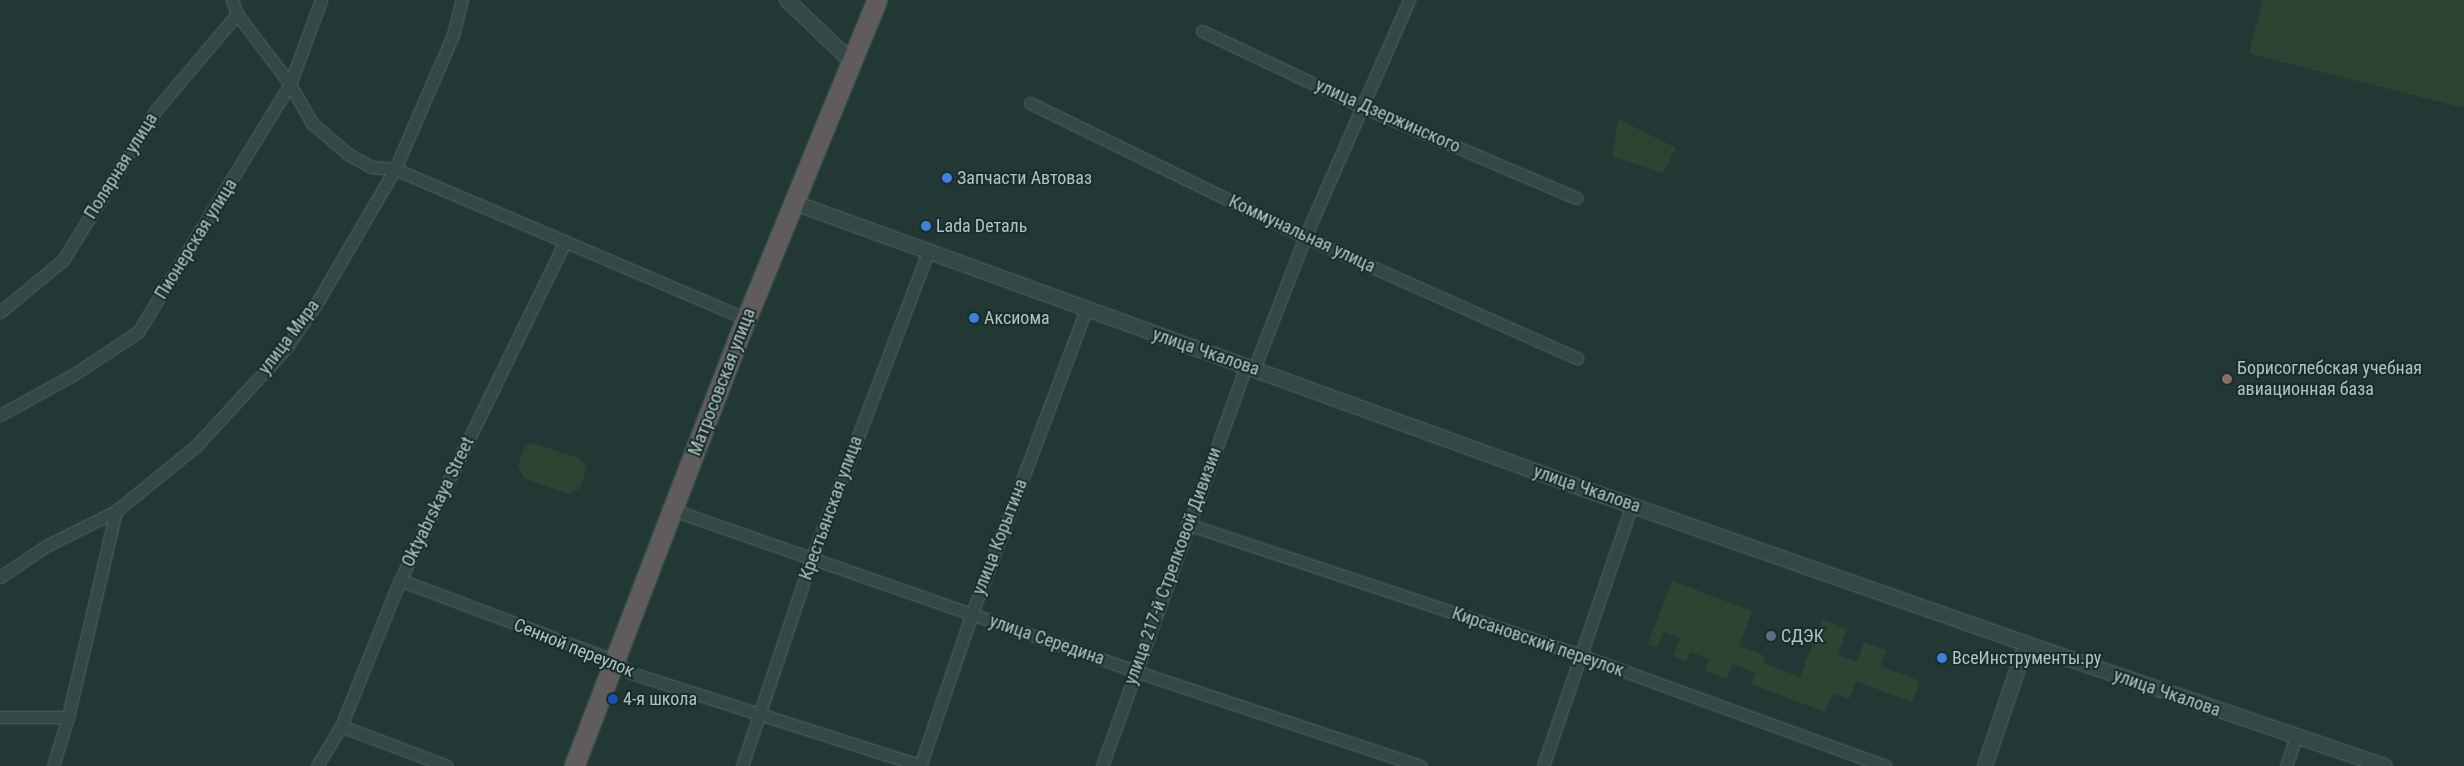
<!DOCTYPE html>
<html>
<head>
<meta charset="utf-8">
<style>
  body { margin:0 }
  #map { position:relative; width:2464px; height:766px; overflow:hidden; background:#213835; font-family:"Roboto Condensed",sans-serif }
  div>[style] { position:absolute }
  .green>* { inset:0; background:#2e4433 }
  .roads { filter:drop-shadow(0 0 1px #526664) drop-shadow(0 0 1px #526664) }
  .minor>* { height:11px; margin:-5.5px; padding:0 5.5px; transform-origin:5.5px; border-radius:5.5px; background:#344846 }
  .tertiary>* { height:14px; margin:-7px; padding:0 7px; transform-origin:7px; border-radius:7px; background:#344846 }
  .trunk>* { height:19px; margin:-9.5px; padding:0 9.5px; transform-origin:9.5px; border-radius:9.5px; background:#605c5c }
  .dots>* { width:14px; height:14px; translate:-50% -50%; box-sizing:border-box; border:2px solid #1a2d2b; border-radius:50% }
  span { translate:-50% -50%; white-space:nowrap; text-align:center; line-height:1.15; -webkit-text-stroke:4px #1a2d2b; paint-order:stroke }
  .street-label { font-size:18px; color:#afc5c3 }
  .poi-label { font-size:18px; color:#afc5c3 }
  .left { translate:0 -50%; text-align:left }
</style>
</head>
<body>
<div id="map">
  <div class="green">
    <i style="clip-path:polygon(2263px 0,2464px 0,2464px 108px,2254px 55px,2249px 52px)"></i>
    <i style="clip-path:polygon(1618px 119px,1676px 148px,1663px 173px,1613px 157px)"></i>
    <i style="clip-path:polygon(534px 443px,578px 458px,585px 464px,586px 471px,579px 489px,567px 494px,524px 478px,518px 465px,525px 446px)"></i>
    <i style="clip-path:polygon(1672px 581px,1752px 611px,1739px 646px,1765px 656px,1763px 663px,1800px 677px,1822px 619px,1847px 629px,1838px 655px,1857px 662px,1864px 642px,1887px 650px,1881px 666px,1920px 681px,1912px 702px,1856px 681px,1849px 699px,1833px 693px,1825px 712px,1751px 684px,1756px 673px,1733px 664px,1727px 679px,1705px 670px,1709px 659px,1690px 652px,1686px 661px,1673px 656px,1680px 638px,1663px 632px,1657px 648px,1648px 644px)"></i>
  </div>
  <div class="roads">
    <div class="minor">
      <i style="left:232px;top:0;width:15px;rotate:70deg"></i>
      <i style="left:237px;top:14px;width:88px;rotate:52.9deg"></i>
      <i style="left:290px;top:84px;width:45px;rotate:60.6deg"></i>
      <i style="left:312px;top:123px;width:48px;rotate:40.7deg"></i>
      <i style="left:348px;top:154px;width:26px;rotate:29deg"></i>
      <i style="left:371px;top:167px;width:24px;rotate:5deg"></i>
      <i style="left:395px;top:169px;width:382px;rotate:23.1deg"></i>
      <i style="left:1202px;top:31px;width:178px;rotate:25.3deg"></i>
      <i style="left:1363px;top:107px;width:232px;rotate:23.1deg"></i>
      <i style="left:1030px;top:103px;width:306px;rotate:26deg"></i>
      <i style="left:1305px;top:237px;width:298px;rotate:24deg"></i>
      <i style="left:0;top:312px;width:82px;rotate:-39.5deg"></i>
      <i style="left:63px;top:260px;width:176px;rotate:-58.2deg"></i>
      <i style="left:156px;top:110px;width:126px;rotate:-49.8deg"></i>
      <i style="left:1254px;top:369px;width:142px;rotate:-68.9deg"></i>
      <i style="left:1305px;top:237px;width:259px;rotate:-66.3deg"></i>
      <i style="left:0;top:415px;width:87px;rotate:-28.9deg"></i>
      <i style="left:76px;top:373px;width:74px;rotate:-33.5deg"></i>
      <i style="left:138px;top:332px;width:291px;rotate:-58.5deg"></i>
      <i style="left:290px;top:84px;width:90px;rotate:-69.7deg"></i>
      <i style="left:673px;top:510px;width:489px;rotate:19.2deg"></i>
      <i style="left:1135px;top:671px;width:301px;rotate:18.4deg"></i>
      <i style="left:1187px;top:524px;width:414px;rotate:18.4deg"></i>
      <i style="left:1580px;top:655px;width:325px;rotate:20deg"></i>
      <i style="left:0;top:577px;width:55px;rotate:-34deg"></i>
      <i style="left:46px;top:546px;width:78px;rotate:-26.6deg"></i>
      <i style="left:116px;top:511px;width:103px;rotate:-39.1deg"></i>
      <i style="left:196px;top:446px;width:133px;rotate:-47.4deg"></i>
      <i style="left:286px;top:348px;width:59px;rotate:-56deg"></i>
      <i style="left:319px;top:299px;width:151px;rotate:-59.7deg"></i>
      <i style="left:395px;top:169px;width:146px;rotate:-66.6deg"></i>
      <i style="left:453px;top:35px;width:36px;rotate:-76deg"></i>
      <i style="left:400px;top:580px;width:230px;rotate:20.6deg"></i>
      <i style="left:615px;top:661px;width:20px;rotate:37deg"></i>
      <i style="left:631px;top:673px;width:305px;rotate:17.7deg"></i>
      <i style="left:0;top:717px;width:68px"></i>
      <i style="left:341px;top:726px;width:113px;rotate:20.7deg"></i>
      <i style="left:53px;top:766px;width:51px;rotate:-73deg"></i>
      <i style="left:68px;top:717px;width:212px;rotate:-76.9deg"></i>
      <i style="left:317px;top:766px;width:47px;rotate:-59deg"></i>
      <i style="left:341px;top:726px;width:157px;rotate:-68deg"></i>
      <i style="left:400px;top:580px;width:377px;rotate:-64deg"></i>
      <i style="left:742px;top:766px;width:217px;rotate:-71.5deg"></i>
      <i style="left:811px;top:560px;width:329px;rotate:-69.2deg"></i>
      <i style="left:920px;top:766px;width:162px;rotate:-71.2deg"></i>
      <i style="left:972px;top:613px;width:325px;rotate:-69.4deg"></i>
      <i style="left:1102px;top:766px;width:425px;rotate:-70.2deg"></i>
      <i style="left:1543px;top:766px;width:276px;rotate:-71.2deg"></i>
      <i style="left:2286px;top:766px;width:31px;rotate:-71deg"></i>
    </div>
    <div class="tertiary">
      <i style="left:787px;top:0;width:87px;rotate:43.6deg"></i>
      <i style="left:792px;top:202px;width:828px;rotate:19.92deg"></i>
      <i style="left:1570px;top:484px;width:483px;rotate:19.3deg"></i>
      <i style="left:2026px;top:644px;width:379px;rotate:18.8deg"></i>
      <i style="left:1985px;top:766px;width:129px;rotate:-71.4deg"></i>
    </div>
    <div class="trunk">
      <i style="left:574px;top:766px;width:479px;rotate:-69deg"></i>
      <i style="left:746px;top:319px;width:345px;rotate:-67.7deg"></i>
    </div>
  </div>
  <div class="dots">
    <i style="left:947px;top:178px;background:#3f7fe0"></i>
    <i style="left:926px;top:226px;background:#3f7fe0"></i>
    <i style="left:974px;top:318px;background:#3f7fe0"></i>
    <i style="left:2227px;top:379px;background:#8d6e63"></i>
    <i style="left:1771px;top:636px;background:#5c6f8a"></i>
    <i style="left:1942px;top:658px;background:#3f7fe0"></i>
    <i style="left:613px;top:699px;background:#1a4fb4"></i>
  </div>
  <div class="street-label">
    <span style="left:1388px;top:116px;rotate:24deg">улица Дзержинского</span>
    <span style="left:121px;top:166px;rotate:-58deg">Полярная улица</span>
    <span style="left:1302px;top:234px;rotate:25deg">Коммунальная улица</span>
    <span style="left:196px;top:239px;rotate:-58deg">Пионерская улица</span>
    <span style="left:289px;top:337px;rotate:-53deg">улица Мира</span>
    <span style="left:1206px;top:352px;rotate:19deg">улица Чкалова</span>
    <span style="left:722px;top:382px;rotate:-69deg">Матросовская улица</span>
    <span style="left:1587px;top:489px;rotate:19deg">улица Чкалова</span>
    <span style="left:438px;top:502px;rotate:-64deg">Oktyabrskaya Street</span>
    <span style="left:831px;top:508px;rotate:-70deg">Крестьянская улица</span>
    <span style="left:1000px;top:537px;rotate:-69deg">улица Корытина</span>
    <span style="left:1173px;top:566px;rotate:-70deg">улица 217-й Стрелковой Дивизии</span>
    <span style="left:1047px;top:640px;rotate:19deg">улица Середина</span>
    <span style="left:1538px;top:642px;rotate:19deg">Кирсановский переулок</span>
    <span style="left:574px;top:648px;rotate:22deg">Сенной переулок</span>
    <span style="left:2167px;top:693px;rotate:19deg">улица Чкалова</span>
  </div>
  <div class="poi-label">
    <span class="left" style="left:957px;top:178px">Запчасти Автоваз</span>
    <span class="left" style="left:936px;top:226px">Lada Dеталь</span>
    <span class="left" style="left:984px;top:318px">Аксиома</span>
    <span class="left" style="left:2237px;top:379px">Борисоглебская учебная<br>авиационная база</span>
    <span class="left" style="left:1781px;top:636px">СДЭК</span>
    <span class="left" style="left:1952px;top:658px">ВсеИнструменты.ру</span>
    <span class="left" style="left:623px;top:699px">4-я школа</span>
  </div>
</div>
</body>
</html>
